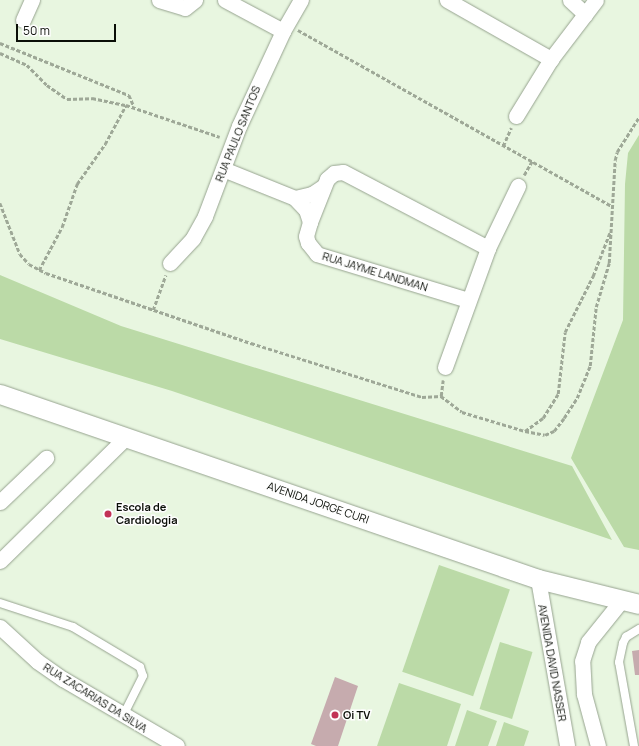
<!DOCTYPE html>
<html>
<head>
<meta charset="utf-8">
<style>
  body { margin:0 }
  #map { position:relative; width:639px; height:746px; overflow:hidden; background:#e8f6e0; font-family:Manrope,sans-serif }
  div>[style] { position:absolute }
  .green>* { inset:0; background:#bbdaa7; transform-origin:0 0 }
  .building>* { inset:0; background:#c6abae }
  .path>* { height:2.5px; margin-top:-1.25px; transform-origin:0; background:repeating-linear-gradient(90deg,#9ea897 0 4px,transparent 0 6px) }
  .roads { filter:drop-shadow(0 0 1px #96a38f) drop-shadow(0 0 1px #96a38f) }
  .service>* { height:8px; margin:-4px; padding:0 4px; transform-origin:4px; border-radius:4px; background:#fff }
  .minor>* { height:15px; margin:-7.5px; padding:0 7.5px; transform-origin:7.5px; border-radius:7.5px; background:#fff }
  .tertiary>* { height:19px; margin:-9.5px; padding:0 9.5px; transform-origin:9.5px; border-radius:9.5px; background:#fff }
  .dots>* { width:11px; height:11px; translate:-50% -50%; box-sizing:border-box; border:2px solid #fefefe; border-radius:50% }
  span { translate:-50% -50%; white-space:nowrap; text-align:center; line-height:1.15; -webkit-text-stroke:3px #fefefe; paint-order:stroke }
  .street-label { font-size:11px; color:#0a0e07 }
  .poi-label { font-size:11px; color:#0a0e07; font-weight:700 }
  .left { translate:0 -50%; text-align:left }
  .scale { position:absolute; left:16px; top:24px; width:100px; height:18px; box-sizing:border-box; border:2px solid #0a0e07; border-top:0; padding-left:5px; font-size:12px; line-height:14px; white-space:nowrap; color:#0a0e07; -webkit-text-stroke:3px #fefefe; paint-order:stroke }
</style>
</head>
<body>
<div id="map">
  <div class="green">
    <i style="clip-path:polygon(639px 135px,639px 550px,624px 547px,571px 458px,623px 320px,625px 184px,628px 153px)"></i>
    <i style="clip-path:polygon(0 275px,121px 326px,572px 466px,612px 540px,172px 391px,0 339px)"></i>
    <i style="left:439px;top:565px;width:75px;height:113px;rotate:19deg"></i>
    <i style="left:500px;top:642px;width:34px;height:70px;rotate:17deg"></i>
    <i style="clip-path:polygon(399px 683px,461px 704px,447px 746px,377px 746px)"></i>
    <i style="clip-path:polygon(467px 710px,497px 721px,488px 746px,455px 746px)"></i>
    <i style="clip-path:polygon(504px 722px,529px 731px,524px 746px,496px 746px)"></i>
  </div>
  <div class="building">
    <i style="clip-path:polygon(639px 650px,639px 675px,635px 675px,632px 651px)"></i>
    <i style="clip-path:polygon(335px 677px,358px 686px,338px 746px,316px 746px,311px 744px)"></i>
  </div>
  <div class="path">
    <i style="left:298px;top:30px;width:360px;rotate:29.3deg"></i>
    <i style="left:0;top:43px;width:139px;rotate:22deg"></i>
    <i style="left:129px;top:95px;width:12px;rotate:66deg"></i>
    <i style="left:0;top:53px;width:30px;rotate:24deg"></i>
    <i style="left:27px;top:65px;width:28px;rotate:45deg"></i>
    <i style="left:47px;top:85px;width:24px;rotate:35deg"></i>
    <i style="left:67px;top:99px;width:25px;rotate:-2deg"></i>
    <i style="left:92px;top:98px;width:35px;rotate:12deg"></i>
    <i style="left:503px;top:146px;width:20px;rotate:-66deg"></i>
    <i style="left:524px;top:175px;width:16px;rotate:-60deg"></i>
    <i style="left:0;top:203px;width:55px;rotate:68.6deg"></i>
    <i style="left:20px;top:254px;width:13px;rotate:48deg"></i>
    <i style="left:29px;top:264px;width:19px;rotate:28deg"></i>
    <i style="left:46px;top:273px;width:217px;rotate:18.9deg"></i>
    <i style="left:251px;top:343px;width:179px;rotate:17.5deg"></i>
    <i style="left:422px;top:397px;width:19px;rotate:-3deg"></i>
    <i style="left:441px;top:396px;width:26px;rotate:37deg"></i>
    <i style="left:462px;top:412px;width:66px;rotate:16.8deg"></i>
    <i style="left:525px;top:431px;width:20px;rotate:11deg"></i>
    <i style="left:545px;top:435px;width:10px;rotate:-24deg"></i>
    <i style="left:554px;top:431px;width:16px;rotate:-52deg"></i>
    <i style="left:564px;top:418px;width:24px;rotate:-57deg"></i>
    <i style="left:577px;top:398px;width:35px;rotate:-68deg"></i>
    <i style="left:590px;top:366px;width:59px;rotate:-84.2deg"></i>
    <i style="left:596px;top:307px;width:46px;rotate:-73.5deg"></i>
    <i style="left:609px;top:263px;width:103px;rotate:-86.7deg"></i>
    <i style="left:615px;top:160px;width:8px;rotate:-76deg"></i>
    <i style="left:617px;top:152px;width:41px;rotate:-57.8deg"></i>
    <i style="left:39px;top:270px;width:49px;rotate:-61.9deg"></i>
    <i style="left:62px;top:227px;width:46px;rotate:-70.8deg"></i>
    <i style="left:77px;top:184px;width:49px;rotate:-55deg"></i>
    <i style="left:105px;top:144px;width:44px;rotate:-61.7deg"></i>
    <i style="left:126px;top:105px;width:99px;rotate:18.8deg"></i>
    <i style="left:153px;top:310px;width:37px;rotate:-70deg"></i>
    <i style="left:441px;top:396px;width:16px;rotate:-83deg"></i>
    <i style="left:525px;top:431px;width:22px;rotate:-36deg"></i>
    <i style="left:543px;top:418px;width:28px;rotate:-58deg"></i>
    <i style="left:558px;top:394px;width:62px;rotate:-83.6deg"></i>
    <i style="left:565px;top:332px;width:63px;rotate:-63.4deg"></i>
    <i style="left:593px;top:276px;width:47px;rotate:-68.9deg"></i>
  </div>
  <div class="roads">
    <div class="service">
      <i style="left:0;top:603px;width:77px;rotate:18.2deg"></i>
      <i style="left:73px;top:627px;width:78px;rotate:30.8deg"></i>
      <i style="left:140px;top:667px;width:9px;rotate:72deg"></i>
      <i style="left:143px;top:676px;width:45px;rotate:116.6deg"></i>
      <i style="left:634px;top:746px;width:85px;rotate:-100.1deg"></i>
      <i style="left:619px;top:662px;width:19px;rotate:-78deg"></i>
      <i style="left:623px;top:643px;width:7px;rotate:-63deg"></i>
      <i style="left:626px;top:637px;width:15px;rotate:-32deg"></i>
    </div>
    <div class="minor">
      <i style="left:159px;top:0;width:27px;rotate:17deg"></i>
      <i style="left:185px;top:8px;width:13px;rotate:-39deg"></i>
      <i style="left:225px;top:0;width:66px;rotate:28.1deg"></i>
      <i style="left:447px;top:0;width:120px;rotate:29.6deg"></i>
      <i style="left:570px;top:0;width:21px;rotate:43deg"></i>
      <i style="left:23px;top:20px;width:22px;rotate:-66deg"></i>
      <i style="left:516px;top:116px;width:67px;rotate:-58.4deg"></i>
      <i style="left:551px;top:59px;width:74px;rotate:-52.7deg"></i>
      <i style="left:223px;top:169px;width:78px;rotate:21.9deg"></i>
      <i style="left:310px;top:222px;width:13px;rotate:-108deg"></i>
      <i style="left:306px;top:210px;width:16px;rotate:-133deg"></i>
      <i style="left:295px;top:198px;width:17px;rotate:-13deg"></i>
      <i style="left:312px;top:194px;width:14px;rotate:-34deg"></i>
      <i style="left:170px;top:263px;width:34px;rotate:-47deg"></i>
      <i style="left:193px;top:238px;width:25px;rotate:-61deg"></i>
      <i style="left:205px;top:216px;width:96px;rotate:-69.3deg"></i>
      <i style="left:239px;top:126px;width:105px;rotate:-65.1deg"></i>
      <i style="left:283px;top:31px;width:36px;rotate:-60deg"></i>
      <i style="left:468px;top:300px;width:158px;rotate:-163.1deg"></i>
      <i style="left:317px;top:254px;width:14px;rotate:-129deg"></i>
      <i style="left:308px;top:243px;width:7px;rotate:-106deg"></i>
      <i style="left:306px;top:236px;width:15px;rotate:-74deg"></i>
      <i style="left:310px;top:222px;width:46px;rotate:-68.4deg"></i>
      <i style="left:327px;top:179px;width:9px;rotate:-41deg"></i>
      <i style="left:334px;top:173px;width:9px;rotate:-6deg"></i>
      <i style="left:343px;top:172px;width:164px;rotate:27.7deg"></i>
      <i style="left:445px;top:367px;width:127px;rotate:-70.1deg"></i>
      <i style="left:488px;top:248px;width:69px;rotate:-64.2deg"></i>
      <i style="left:0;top:502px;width:64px;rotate:-43.7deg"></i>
      <i style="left:0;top:561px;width:175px;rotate:-44.5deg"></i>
      <i style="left:538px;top:579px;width:169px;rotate:80.1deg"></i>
      <i style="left:0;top:627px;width:50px;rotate:42.6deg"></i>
      <i style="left:37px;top:661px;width:32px;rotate:35deg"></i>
      <i style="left:63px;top:679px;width:132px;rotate:30.4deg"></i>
      <i style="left:598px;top:746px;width:54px;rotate:-105.1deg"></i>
      <i style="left:584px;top:694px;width:33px;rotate:-93deg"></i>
      <i style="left:582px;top:661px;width:20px;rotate:-72deg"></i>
      <i style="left:588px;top:642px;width:53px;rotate:-51.2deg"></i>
    </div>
    <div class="tertiary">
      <i style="left:0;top:394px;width:569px;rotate:18.98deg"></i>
      <i style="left:538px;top:579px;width:104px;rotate:13.9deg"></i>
    </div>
  </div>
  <div class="dots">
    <i style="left:108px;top:514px;background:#c23256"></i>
    <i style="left:335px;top:715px;background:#c23256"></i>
  </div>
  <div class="street-label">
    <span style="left:238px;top:134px;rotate:-68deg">RUA PAULO SANTOS</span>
    <span style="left:375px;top:272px;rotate:17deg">RUA JAYME LANDMAN</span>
    <span style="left:318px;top:503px;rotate:19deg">AVENIDA JORGE CURI</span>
    <span style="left:552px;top:663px;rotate:80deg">AVENIDA DAVID NASSER</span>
    <span style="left:95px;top:698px;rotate:32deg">RUA ZACARIAS DA SILVA</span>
  </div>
  <div class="poi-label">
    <span class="left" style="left:116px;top:514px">Escola de<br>Cardiologia</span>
    <span class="left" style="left:343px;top:715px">Oi TV</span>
  </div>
  <div class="scale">50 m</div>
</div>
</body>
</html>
